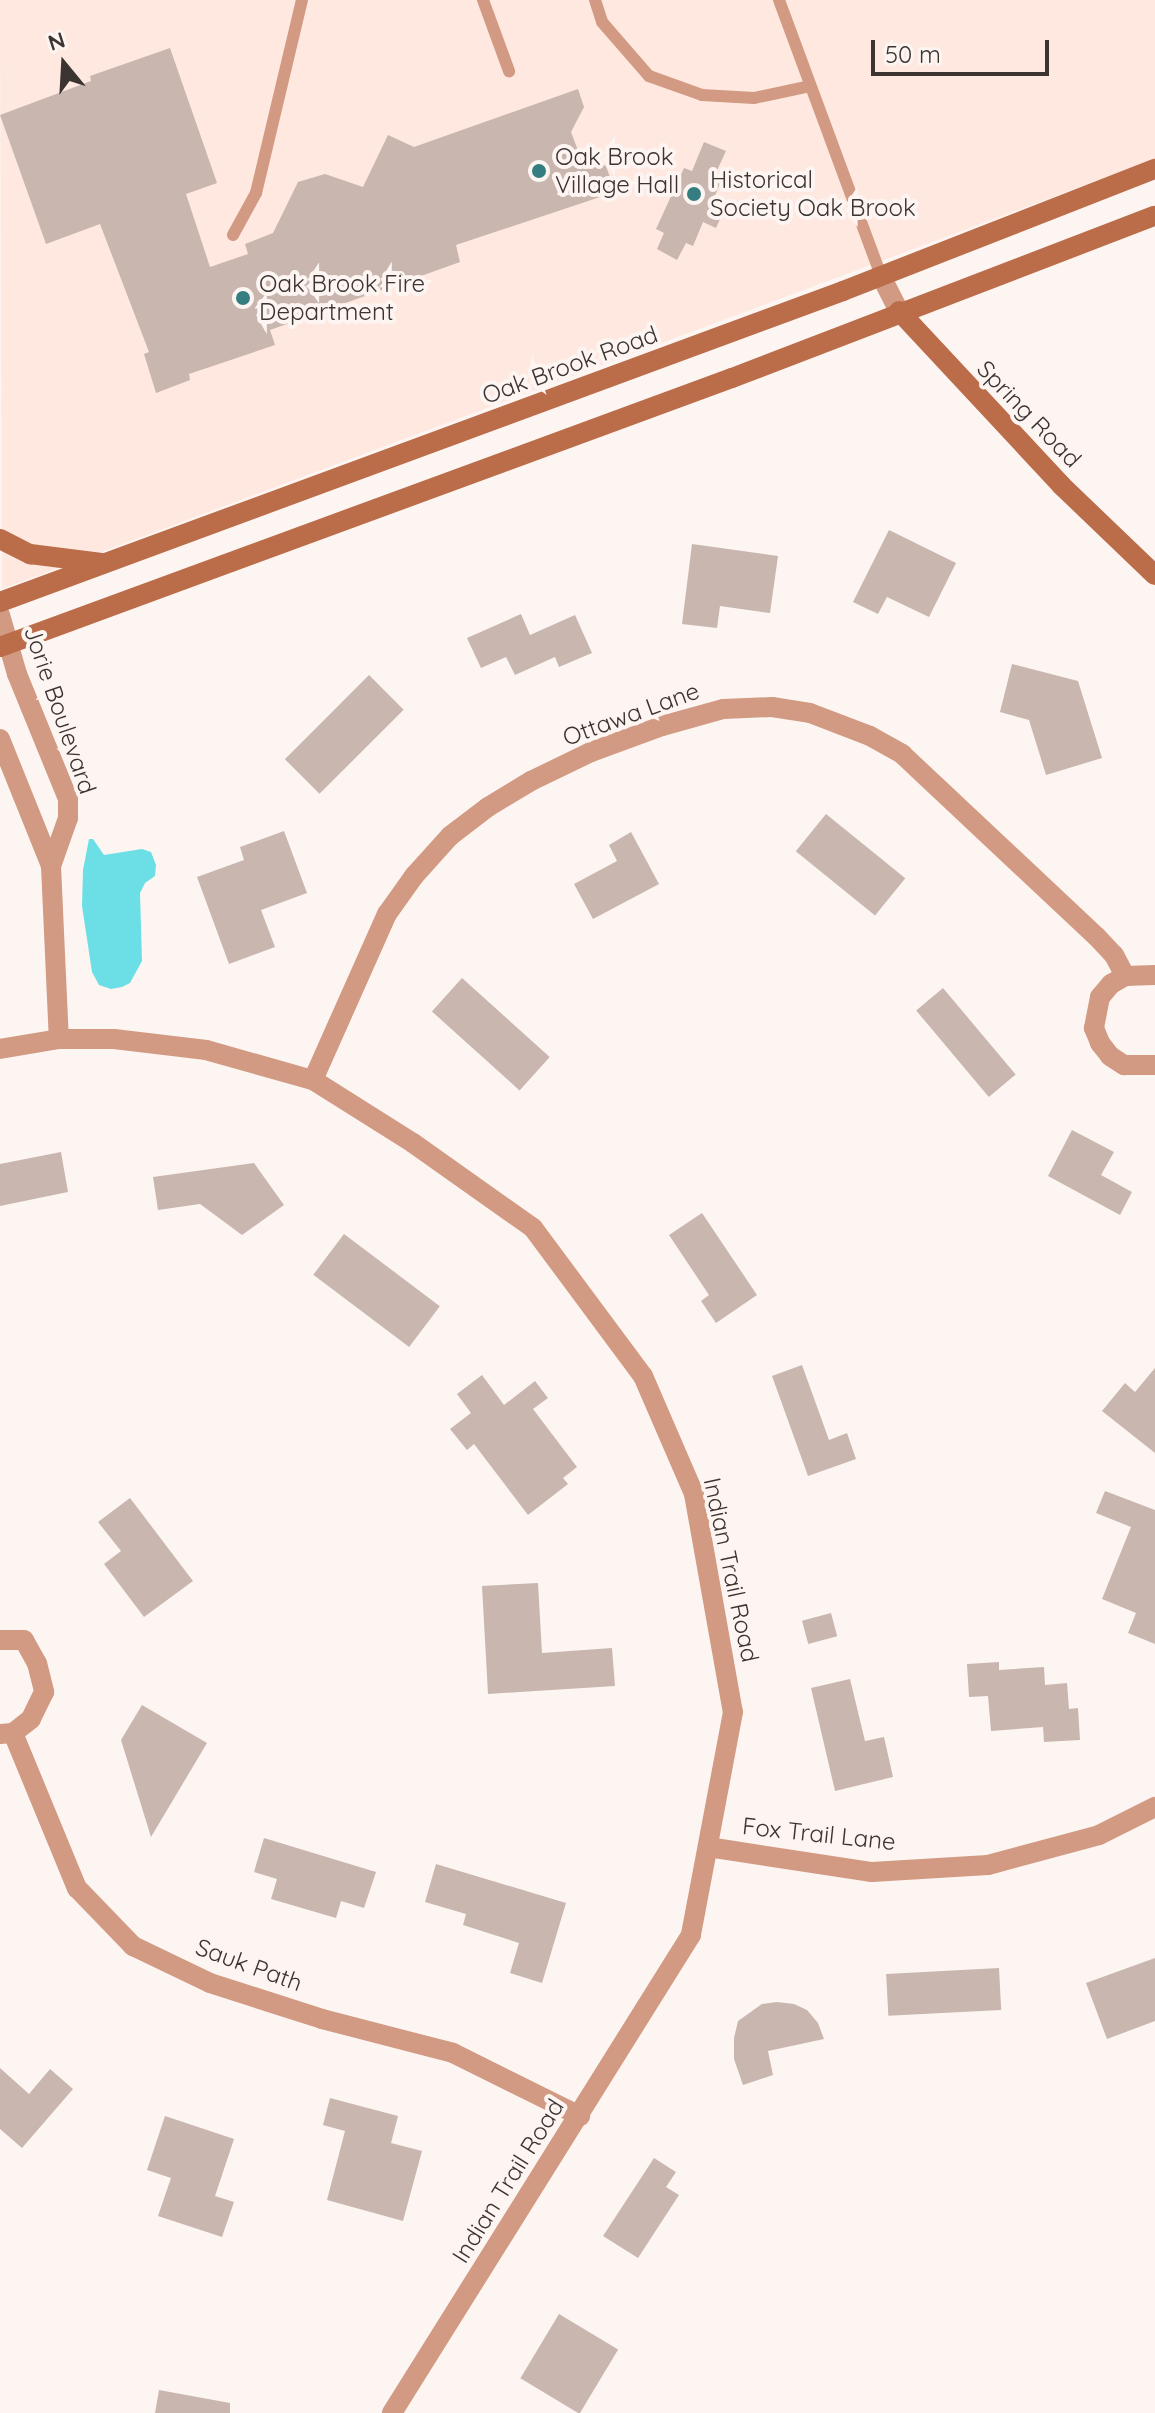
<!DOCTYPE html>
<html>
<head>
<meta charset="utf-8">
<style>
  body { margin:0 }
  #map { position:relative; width:1155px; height:2413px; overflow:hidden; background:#fdf5f2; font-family:Quicksand,sans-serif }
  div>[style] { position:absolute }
  .built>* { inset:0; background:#fee8df }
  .water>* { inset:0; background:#6bdfe5 }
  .building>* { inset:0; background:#c9b6af; transform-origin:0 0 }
  .lane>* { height:12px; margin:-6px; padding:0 6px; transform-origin:6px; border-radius:6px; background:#d29a83 }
  .street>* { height:20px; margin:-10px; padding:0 10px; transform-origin:10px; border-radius:10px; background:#d29a83 }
  .secondary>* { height:20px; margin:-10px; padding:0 10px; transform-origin:10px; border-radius:10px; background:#bb6c49 }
  .dots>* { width:22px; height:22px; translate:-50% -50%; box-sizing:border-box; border:4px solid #fdf5f2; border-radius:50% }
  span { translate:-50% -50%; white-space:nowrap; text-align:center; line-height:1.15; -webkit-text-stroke:8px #fdf5f2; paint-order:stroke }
  .poi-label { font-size:24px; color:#3b3431 }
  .left { translate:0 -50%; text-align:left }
  .street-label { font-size:24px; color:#3b3431 }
  .north { position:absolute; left:24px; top:24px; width:80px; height:80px; -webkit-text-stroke:6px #fdf5f2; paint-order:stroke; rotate:342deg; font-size:22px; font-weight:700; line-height:32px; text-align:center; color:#3b3431 }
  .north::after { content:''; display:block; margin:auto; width:28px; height:36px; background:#3b3431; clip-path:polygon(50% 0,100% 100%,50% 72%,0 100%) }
  .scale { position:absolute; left:871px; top:40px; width:178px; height:36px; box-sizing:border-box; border:4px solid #3b3431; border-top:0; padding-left:10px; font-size:24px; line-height:28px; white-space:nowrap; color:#3b3431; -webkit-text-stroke:6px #fdf5f2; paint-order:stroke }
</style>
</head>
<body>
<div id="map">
  <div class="built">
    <i style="clip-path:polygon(0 0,1155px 0,1155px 159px,2px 589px)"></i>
  </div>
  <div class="water">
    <i style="clip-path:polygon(89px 839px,93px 839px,104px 855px,142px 849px,151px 852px,156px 865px,155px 876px,145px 883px,140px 893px,142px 961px,130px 983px,122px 987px,111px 989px,99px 985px,92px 972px,82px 906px,83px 870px)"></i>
  </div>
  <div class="building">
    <i style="clip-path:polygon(170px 48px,217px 183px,186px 194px,210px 267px,248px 254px,245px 244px,273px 233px,298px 182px,325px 174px,363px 187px,388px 135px,414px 147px,578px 89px,584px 107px,571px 132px,579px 153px,606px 166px,615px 192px,456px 245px,460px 262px,270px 330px,275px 345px,189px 374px,190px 380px,156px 393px,144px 354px,149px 352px,100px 224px,46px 244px,0 115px,91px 81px,90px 76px)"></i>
    <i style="clip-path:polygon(704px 142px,726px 151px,713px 179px,720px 183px,711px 206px,723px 212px,716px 228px,703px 222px,693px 246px,686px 243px,677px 260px,657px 249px,664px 233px,656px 229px,684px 168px,692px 171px)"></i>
    <i style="clip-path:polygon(889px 530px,956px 563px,929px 617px,887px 597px,878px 614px,853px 602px)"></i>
    <i style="clip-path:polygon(692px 544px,778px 556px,770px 613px,720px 606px,717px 628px,682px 624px)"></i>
    <i style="clip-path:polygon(521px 614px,530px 635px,575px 615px,592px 653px,559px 667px,555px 657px,515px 675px,506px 657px,481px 668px,467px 638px)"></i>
    <i style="clip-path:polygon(1012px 664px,1078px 681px,1102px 758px,1046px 775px,1029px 720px,1000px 712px)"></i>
    <i style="left:369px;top:675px;width:49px;height:119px;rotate:45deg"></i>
    <i style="left:826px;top:814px;width:102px;height:48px;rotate:39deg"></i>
    <i style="clip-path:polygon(284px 831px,307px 893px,261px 910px,275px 947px,229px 964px,197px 877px,244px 860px,240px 847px)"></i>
    <i style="clip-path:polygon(631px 832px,659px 884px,593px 919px,574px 884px,617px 861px,609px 845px)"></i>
    <i style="left:462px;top:978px;width:118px;height:45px;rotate:42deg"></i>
    <i style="left:943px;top:988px;width:113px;height:35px;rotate:50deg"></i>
    <i style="clip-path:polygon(1072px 1130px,1114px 1152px,1101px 1175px,1132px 1192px,1120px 1215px,1048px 1176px)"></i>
    <i style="clip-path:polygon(61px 1152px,68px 1192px,0 1206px,0 1164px)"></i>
    <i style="clip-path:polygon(254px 1163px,284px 1205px,242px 1235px,200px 1204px,158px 1210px,153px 1177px)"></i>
    <i style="clip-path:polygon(702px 1213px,757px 1295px,716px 1323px,701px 1301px,709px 1295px,669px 1235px)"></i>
    <i style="left:344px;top:1234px;width:120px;height:51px;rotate:37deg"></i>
    <i style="clip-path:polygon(802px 1365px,829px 1440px,847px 1433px,856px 1459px,808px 1476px,772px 1376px)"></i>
    <i style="clip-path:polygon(1155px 1368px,1155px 1453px,1102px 1411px,1125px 1383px,1135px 1392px)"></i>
    <i style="clip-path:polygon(482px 1375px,504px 1405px,535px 1381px,548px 1398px,533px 1409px,577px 1467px,563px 1478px,568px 1484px,528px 1515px,474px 1444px,467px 1450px,450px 1429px,471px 1413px,457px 1394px)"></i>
    <i style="clip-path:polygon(1105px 1491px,1155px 1510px,1155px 1644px,1128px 1633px,1136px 1613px,1102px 1599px,1131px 1527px,1096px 1513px)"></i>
    <i style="clip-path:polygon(130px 1498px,193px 1581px,144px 1617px,104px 1564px,121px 1551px,98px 1522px)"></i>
    <i style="clip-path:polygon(538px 1583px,542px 1653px,612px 1648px,615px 1686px,488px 1694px,482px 1586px)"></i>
    <i style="left:831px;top:1613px;width:24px;height:30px;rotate:75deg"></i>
    <i style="clip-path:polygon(999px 1662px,999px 1670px,1044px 1667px,1045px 1685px,1067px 1683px,1069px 1709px,1078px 1708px,1080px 1740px,1044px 1742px,1043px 1727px,991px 1731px,988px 1696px,969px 1697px,967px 1664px)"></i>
    <i style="clip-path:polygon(850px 1679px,865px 1741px,884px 1737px,893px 1777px,835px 1791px,811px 1688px)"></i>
    <i style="clip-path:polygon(142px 1705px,207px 1743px,151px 1837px,121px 1740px)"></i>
    <i style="clip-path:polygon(264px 1838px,376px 1872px,364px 1908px,341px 1901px,336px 1918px,271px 1899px,277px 1879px,254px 1872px)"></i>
    <i style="clip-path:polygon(436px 1864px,566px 1903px,542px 1983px,510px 1973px,519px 1943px,463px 1925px,466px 1914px,425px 1902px)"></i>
    <i style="clip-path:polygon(1155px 1958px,1155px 2021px,1107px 2039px,1086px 1983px)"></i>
    <i style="left:999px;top:1968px;width:42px;height:113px;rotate:87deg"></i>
    <i style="clip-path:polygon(777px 2002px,794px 2004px,807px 2010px,818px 2023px,824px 2039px,768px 2051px,773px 2075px,743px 2085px,734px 2059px,734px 2038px,738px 2021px,762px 2004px)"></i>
    <i style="clip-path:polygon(0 2068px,29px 2094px,50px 2069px,73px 2089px,22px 2148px,0 2129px)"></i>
    <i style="clip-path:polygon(330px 2098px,398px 2116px,391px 2143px,422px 2151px,403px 2221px,327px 2200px,345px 2131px,323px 2125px)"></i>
    <i style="clip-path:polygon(165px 2116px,234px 2139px,215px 2196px,234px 2202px,222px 2237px,158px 2216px,171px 2178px,147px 2170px)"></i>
    <i style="clip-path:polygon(654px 2158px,676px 2172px,666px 2187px,679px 2195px,638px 2258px,603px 2236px)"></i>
    <i style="left:559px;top:2314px;width:69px;height:75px;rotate:31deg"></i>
    <i style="clip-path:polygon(159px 2390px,230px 2403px,230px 2413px,155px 2413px)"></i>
  </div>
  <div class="lane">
    <i style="left:483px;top:0;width:76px;rotate:69.9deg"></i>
    <i style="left:595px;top:0;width:23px;rotate:72deg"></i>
    <i style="left:602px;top:22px;width:72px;rotate:49deg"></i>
    <i style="left:649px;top:76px;width:56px;rotate:19.7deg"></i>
    <i style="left:702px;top:95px;width:52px;rotate:3.3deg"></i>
    <i style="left:754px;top:98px;width:57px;rotate:-12.1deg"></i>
    <i style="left:779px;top:0;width:294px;rotate:69.7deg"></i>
    <i style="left:233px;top:235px;width:48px;rotate:-61.3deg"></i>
    <i style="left:256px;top:193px;width:198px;rotate:-76.6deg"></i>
  </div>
  <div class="street">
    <i style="left:881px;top:276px;width:39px;rotate:63deg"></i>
    <i style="left:0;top:615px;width:61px;rotate:73.9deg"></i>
    <i style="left:17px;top:674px;width:135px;rotate:67.8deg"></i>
    <i style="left:68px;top:799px;width:19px;rotate:90deg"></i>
    <i style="left:68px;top:818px;width:51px;rotate:109.5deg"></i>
    <i style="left:0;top:739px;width:137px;rotate:68.1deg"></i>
    <i style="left:51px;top:866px;width:173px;rotate:87.4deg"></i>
    <i style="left:1155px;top:975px;width:30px;rotate:178deg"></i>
    <i style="left:1125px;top:976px;width:16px;rotate:150deg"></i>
    <i style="left:1111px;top:984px;width:17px;rotate:130deg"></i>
    <i style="left:1100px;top:997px;width:32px;rotate:101deg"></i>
    <i style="left:1094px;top:1028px;width:16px;rotate:68deg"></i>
    <i style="left:1100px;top:1043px;width:16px;rotate:52deg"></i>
    <i style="left:1110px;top:1056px;width:17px;rotate:33deg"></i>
    <i style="left:1124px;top:1065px;width:31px"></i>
    <i style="left:0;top:1049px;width:60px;rotate:-9.6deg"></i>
    <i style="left:59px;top:1039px;width:55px"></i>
    <i style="left:114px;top:1039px;width:93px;rotate:6.8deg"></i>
    <i style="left:206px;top:1050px;width:111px;rotate:15.7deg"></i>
    <i style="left:313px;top:1080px;width:118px;rotate:32.2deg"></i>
    <i style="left:413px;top:1143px;width:147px;rotate:35.3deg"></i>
    <i style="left:533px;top:1228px;width:184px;rotate:53.4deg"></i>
    <i style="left:643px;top:1376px;width:129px;rotate:66.6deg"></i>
    <i style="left:694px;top:1494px;width:221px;rotate:79.9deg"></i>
    <i style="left:733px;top:1712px;width:227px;rotate:100.7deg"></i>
    <i style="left:691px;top:1935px;width:564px;rotate:122.03deg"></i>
    <i style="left:313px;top:1080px;width:182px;rotate:-66deg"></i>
    <i style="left:387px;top:914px;width:47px;rotate:-54.6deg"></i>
    <i style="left:414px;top:876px;width:54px;rotate:-48deg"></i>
    <i style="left:450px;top:836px;width:48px;rotate:-37.3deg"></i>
    <i style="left:488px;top:807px;width:50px;rotate:-31.2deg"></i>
    <i style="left:531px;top:781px;width:67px;rotate:-25.8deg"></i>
    <i style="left:591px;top:752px;width:76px;rotate:-20.1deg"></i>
    <i style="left:662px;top:726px;width:63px;rotate:-15.6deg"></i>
    <i style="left:723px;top:709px;width:49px;rotate:-2.3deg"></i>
    <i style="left:772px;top:707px;width:38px;rotate:9deg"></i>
    <i style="left:810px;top:713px;width:64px;rotate:21deg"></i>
    <i style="left:870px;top:736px;width:37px;rotate:29deg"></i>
    <i style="left:902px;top:754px;width:267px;rotate:43.2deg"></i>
    <i style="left:1097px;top:937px;width:25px;rotate:47deg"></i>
    <i style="left:1114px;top:955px;width:24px;rotate:62deg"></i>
    <i style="left:0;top:1640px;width:24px"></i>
    <i style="left:24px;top:1640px;width:26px;rotate:61deg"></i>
    <i style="left:37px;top:1663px;width:30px;rotate:76deg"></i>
    <i style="left:44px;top:1692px;width:30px;rotate:116deg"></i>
    <i style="left:31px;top:1719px;width:23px;rotate:142deg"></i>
    <i style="left:13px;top:1733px;width:13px;rotate:176deg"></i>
    <i style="left:13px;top:1733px;width:168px;rotate:67.6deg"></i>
    <i style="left:77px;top:1888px;width:81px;rotate:46deg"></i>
    <i style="left:133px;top:1946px;width:85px;rotate:25.7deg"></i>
    <i style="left:210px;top:1983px;width:118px;rotate:17.8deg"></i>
    <i style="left:322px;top:2019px;width:135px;rotate:14.5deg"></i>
    <i style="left:453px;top:2053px;width:142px;rotate:26.4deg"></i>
    <i style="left:708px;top:1847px;width:166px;rotate:8.7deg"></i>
    <i style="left:872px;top:1872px;width:116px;rotate:-3.5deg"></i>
    <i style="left:988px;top:1865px;width:115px;rotate:-15.1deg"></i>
    <i style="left:1099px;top:1835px;width:63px;rotate:-26.6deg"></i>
  </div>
  <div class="secondary">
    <i style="left:899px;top:311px;width:238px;rotate:47deg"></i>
    <i style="left:1061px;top:485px;width:130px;rotate:43.8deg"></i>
    <i style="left:0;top:539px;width:34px;rotate:27deg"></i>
    <i style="left:30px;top:554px;width:72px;rotate:7.2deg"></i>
    <i style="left:0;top:602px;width:899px;rotate:-20.25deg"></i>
    <i style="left:843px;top:291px;width:335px;rotate:-21.4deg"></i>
    <i style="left:0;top:647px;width:780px;rotate:-20.18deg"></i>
    <i style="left:732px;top:378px;width:453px;rotate:-21deg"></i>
  </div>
  <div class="dots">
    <i style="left:539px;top:171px;background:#347d81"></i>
    <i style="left:694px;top:194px;background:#347d81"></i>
    <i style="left:243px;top:298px;background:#347d81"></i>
  </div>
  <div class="poi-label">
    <span class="left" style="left:555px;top:171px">Oak Brook<br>Village Hall</span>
    <span class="left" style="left:710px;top:194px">Historical<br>Society Oak Brook</span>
    <span class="left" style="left:259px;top:298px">Oak Brook Fire<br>Department</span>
  </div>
  <div class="street-label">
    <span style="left:570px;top:365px;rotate:-20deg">Oak Brook Road</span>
    <span style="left:1029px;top:414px;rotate:46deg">Spring Road</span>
    <span style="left:60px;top:710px;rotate:71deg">Jorie Boulevard</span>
    <span style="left:631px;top:714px;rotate:-20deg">Ottawa Lane</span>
    <span style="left:731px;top:1570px;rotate:78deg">Indian Trail Road</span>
    <span style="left:819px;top:1834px;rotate:6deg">Fox Trail Lane</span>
    <span style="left:249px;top:1965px;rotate:20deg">Sauk Path</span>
    <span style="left:508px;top:2181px;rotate:-58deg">Indian Trail Road</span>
  </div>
  <div class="north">N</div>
  <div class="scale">50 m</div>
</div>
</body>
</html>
